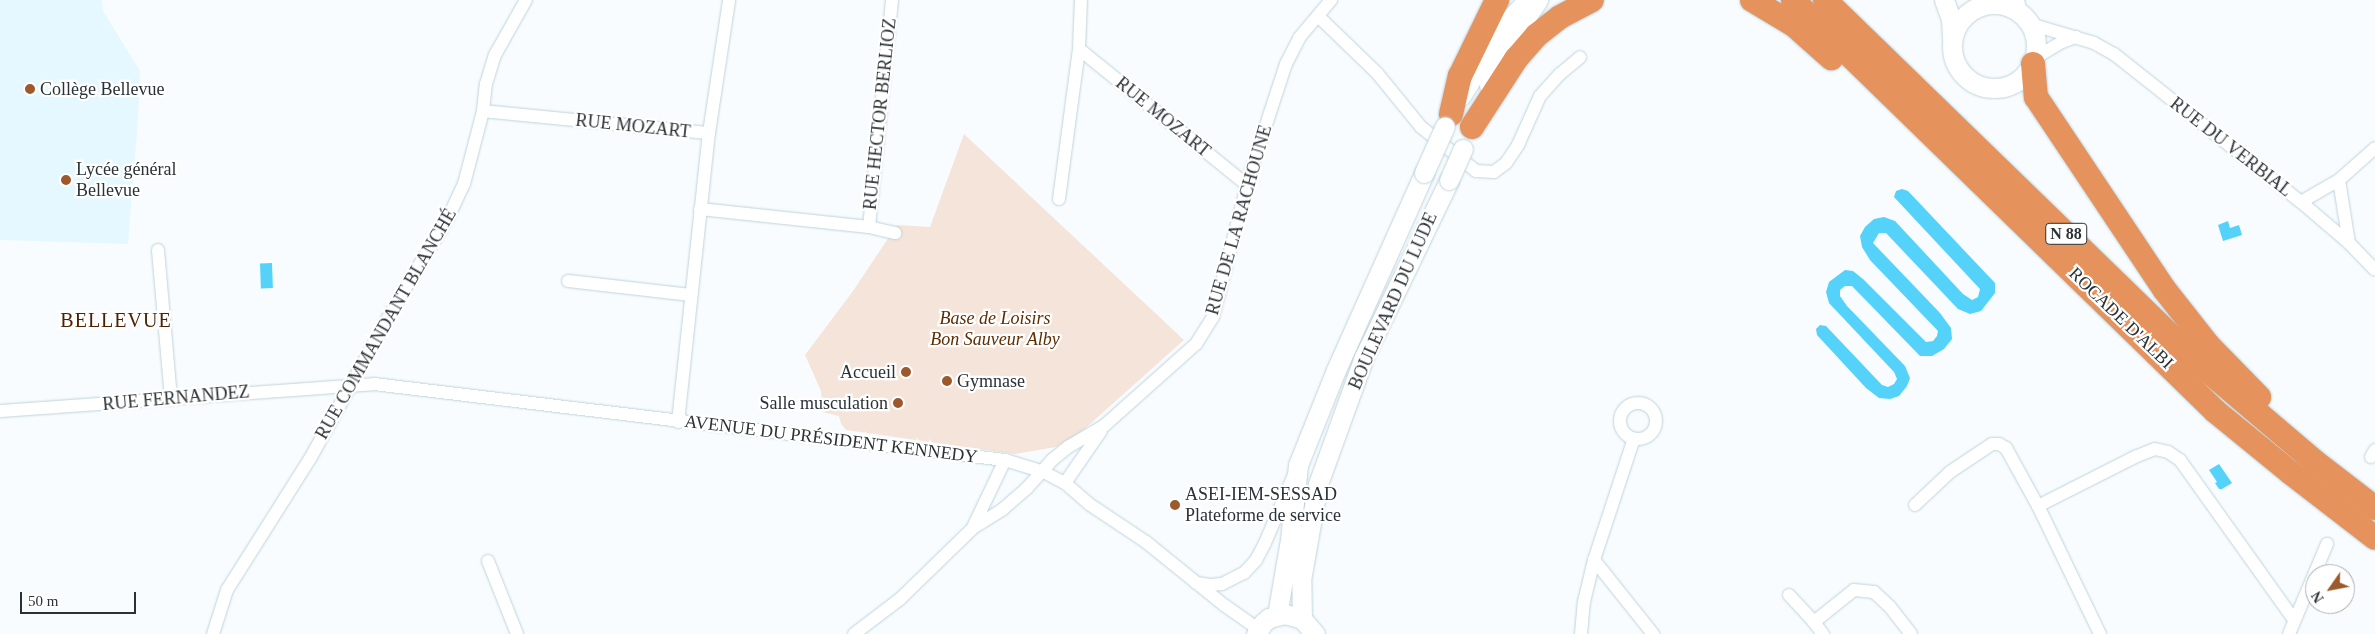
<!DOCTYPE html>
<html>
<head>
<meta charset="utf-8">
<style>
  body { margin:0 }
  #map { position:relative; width:2375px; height:634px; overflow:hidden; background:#f8fcfe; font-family:"Times New Roman",serif }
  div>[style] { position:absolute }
  .built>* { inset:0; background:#e5f8ff }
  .green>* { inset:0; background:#f5e4d9 }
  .water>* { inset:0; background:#55d2fa; transform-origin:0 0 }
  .roads { filter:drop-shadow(0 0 1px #bfd4dc) drop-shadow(0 0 1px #bfd4dc) }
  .street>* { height:12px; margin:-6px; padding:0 6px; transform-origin:6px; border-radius:6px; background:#fff }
  .street>.ring { margin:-6px; padding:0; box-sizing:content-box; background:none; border:12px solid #fff; border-radius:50% }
  .secondary>* { height:19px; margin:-9.5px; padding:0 9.5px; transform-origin:9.5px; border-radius:9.5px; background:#fff }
  .secondary>.ring { margin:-9.5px; padding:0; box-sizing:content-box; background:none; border:19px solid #fff; border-radius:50% }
  .highway>* { height:24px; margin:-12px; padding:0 12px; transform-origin:12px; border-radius:12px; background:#e6925c }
  .bridges { filter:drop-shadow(0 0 1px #bfd4dc) drop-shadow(0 0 1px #bfd4dc) }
  .secondary-bridge>* { height:19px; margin:-9.5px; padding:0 9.5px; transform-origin:9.5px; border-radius:9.5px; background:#fff }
  .dots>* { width:14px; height:14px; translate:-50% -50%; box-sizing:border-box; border:2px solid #fff; border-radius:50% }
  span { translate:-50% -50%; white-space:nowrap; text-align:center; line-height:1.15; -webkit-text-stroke:4.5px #fff; paint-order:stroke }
  .shield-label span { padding:1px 4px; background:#fff; border:1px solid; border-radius:4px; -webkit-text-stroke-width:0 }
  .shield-label { font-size:16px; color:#293235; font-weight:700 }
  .poi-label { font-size:18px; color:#293235 }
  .left { translate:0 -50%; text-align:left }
  .right { translate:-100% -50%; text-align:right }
  .street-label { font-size:18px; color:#293235 }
  .park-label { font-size:18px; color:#602c00; font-style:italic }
  .quarter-label { font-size:20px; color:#4d2100; letter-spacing:1px }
  .north { position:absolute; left:2305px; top:564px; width:50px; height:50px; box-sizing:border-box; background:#fff; border:1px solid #a9adae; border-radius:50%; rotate:237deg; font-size:14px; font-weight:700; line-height:20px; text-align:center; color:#293235 }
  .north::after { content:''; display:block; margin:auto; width:18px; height:22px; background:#9d592b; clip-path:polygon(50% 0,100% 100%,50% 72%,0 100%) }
  .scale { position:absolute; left:20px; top:592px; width:116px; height:22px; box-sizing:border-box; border:2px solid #293235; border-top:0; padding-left:6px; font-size:15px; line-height:18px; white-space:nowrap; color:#293235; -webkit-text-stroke:4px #fff; paint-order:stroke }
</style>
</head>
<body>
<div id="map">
  <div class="built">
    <i style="clip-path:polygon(0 0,102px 0,103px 11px,140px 71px,138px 120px,128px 244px,0 240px)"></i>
  </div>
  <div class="green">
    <i style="clip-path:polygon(964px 134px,1184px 340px,1081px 432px,1056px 447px,1015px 454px,846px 430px,841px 424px,839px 416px,823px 412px,821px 391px,805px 355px,853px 291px,897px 225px,930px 227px)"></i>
  </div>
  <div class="water">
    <i style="clip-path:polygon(1902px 189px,1908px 191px,1995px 283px,1995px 293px,1981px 311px,1970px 314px,1958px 309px,1886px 233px,1879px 233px,1873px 243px,1940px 313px,1951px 328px,1952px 339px,1944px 349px,1932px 356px,1920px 356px,1852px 286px,1845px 286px,1840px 290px,1840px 296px,1847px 306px,1905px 366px,1910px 378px,1907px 386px,1899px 396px,1890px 399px,1879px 398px,1866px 388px,1817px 335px,1816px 329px,1820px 325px,1826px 326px,1882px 385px,1888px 387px,1894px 384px,1897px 379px,1894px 372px,1829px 303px,1826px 292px,1829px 282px,1845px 270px,1853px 271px,1863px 279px,1926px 342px,1933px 341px,1937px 336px,1938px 331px,1870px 260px,1862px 247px,1860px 236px,1865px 227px,1874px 219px,1884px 217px,1895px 221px,1963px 294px,1972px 300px,1978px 297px,1980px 289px,1894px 197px,1896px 191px)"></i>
    <i style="clip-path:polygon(2228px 221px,2230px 228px,2239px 225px,2242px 235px,2223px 241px,2218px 225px)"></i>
    <i style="left:272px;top:263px;width:25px;height:12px;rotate:88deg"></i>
    <i style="clip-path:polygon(2219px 464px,2232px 483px,2222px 489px,2219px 489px,2215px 483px,2217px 482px,2209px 470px)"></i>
  </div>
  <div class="roads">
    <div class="street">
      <i style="left:2018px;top:0;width:13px;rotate:77deg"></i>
      <i style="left:1991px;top:4px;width:6px;rotate:-39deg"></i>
      <i style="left:1318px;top:16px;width:82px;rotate:44deg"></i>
      <i style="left:1377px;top:73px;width:70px;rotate:50.8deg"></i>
      <i style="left:1421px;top:127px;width:70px;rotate:38.7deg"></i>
      <i style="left:1476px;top:171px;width:18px;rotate:3deg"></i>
      <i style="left:1494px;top:172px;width:15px;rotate:-37deg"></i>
      <i style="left:1506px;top:163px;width:22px;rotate:-56deg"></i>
      <i style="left:1518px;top:145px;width:54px;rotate:-65.8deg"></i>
      <i style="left:1540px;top:96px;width:30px;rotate:-48deg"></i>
      <i style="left:1560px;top:74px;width:26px;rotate:-40deg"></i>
      <i style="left:2030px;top:24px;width:67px;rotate:16.5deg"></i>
      <i style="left:2094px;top:43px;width:23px;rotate:29deg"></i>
      <i style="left:2114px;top:54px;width:238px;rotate:38.4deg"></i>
      <i style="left:2301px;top:202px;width:63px;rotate:40.5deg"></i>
      <i style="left:2349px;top:243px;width:37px;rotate:46deg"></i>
      <i style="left:1079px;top:49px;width:216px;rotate:39deg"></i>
      <i style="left:2035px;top:58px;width:31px;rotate:-31deg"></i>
      <i style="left:2062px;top:42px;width:15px;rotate:-20deg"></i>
      <i style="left:483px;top:111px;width:227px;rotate:5.6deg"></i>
      <i style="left:2339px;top:180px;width:64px;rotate:81deg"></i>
      <i style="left:1059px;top:199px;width:151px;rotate:-82.4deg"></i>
      <i style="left:1079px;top:49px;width:49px;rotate:-87.7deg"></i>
      <i style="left:2301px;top:202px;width:44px;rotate:-30.1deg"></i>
      <i style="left:2339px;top:180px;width:48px;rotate:-41.6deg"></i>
      <i style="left:700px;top:209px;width:170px;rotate:6.1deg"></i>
      <i style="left:869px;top:227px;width:27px;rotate:13deg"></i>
      <i style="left:869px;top:227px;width:228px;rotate:-84.2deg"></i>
      <i style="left:158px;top:250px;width:150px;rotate:85deg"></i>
      <i style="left:568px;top:281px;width:124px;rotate:6.5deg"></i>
      <i class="ring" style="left:1620px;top:403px;width:24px;height:24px"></i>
      <i style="left:0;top:411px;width:375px;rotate:-4.1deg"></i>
      <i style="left:374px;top:384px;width:636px;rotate:6.87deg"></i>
      <i style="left:1005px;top:460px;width:39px;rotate:17deg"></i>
      <i style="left:1042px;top:471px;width:26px;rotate:28deg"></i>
      <i style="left:1065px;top:483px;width:32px;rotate:41deg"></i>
      <i style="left:1089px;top:504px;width:69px;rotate:33.7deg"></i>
      <i style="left:1146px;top:542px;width:100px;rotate:38.9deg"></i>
      <i style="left:1224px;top:605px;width:42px;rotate:35.2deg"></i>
      <i style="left:678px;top:422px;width:291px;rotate:-83.9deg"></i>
      <i style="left:709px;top:133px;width:134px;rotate:-81.4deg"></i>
      <i style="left:2371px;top:457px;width:8px;rotate:-60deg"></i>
      <i style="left:1065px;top:483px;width:63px;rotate:-55.3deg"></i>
      <i style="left:1915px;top:505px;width:48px;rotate:-43.3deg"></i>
      <i style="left:1950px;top:472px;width:50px;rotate:-33.7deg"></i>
      <i style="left:1992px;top:444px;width:7px"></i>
      <i style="left:1999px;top:444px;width:8px;rotate:30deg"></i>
      <i style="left:2006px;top:448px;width:66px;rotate:61.1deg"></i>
      <i style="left:974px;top:525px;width:72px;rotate:-64.5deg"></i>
      <i style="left:1594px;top:560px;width:95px;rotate:51.4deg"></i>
      <i style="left:488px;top:561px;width:79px;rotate:68.3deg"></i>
      <i style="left:1196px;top:583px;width:14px;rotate:8deg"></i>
      <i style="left:1210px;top:585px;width:12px;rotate:-5deg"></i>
      <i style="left:1222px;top:584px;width:25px;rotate:-27deg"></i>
      <i style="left:1244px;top:573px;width:18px;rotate:-47deg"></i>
      <i style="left:1256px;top:560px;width:19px;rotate:-62deg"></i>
      <i style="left:1265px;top:543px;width:72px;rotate:-67deg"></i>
      <i style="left:1789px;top:595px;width:37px;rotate:47deg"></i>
      <i style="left:213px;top:634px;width:46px;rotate:-72.3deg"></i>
      <i style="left:227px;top:590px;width:157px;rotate:-57.7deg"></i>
      <i style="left:311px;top:457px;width:179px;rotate:-61deg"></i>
      <i style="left:398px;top:300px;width:96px;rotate:-58.6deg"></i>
      <i style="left:448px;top:218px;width:38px;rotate:-65deg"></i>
      <i style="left:464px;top:184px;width:75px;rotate:-75.4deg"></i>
      <i style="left:483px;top:111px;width:27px;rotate:-84deg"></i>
      <i style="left:486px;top:84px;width:30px;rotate:-73deg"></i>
      <i style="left:495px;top:55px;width:63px;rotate:-60.6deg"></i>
      <i style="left:854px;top:634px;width:58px;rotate:-37.3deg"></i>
      <i style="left:900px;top:599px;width:102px;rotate:-44.2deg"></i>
      <i style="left:973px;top:528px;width:36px;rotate:-32deg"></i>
      <i style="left:1003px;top:509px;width:32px;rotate:-41deg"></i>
      <i style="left:1027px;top:488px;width:38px;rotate:-48deg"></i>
      <i style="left:1052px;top:460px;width:21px;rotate:-39deg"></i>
      <i style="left:1068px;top:447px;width:43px;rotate:-30.7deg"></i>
      <i style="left:1105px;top:425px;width:122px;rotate:-41.7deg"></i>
      <i style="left:1196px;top:344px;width:32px;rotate:-58deg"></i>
      <i style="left:1213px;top:317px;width:148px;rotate:-75.5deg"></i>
      <i style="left:1250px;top:174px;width:116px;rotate:-71.9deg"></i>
      <i style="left:1286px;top:64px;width:29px;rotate:-63deg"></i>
      <i style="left:1299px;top:38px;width:50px;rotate:-49.9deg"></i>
      <i style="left:1581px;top:634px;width:32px;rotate:-85deg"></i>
      <i style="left:1584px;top:602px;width:43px;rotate:-76.6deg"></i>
      <i style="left:1594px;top:560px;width:128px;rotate:-71.8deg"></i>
      <i style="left:1823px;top:634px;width:15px;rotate:-127deg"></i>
      <i style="left:1814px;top:622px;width:51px;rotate:-38.7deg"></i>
      <i style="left:1854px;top:590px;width:20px;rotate:6deg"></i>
      <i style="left:1874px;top:592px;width:22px;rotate:43deg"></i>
      <i style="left:1890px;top:607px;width:34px;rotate:52deg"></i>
      <i style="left:2100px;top:634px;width:142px;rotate:-115.8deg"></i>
      <i style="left:2038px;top:506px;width:111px;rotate:-26.8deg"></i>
      <i style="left:2137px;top:456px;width:19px;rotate:-21deg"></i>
      <i style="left:2155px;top:449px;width:13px;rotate:13deg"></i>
      <i style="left:2168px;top:452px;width:14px;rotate:34deg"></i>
      <i style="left:2180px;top:460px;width:196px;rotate:54.5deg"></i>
      <i style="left:2289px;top:634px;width:98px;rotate:-67.1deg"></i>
    </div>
    <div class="secondary">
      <i style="left:1944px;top:0;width:20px;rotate:70deg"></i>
      <i style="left:1951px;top:19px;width:18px;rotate:87deg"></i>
      <i class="ring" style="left:1952px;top:4px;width:65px;height:65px"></i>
      <i style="left:1489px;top:85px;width:62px;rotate:-63deg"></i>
      <i style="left:1517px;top:30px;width:37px;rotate:-55deg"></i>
      <i style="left:1461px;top:96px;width:87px;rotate:-58.1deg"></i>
      <i style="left:1507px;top:22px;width:25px;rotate:-47deg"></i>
      <i style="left:1277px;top:615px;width:76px;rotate:-80.2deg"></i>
      <i style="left:1290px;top:540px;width:75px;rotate:-83.9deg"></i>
      <i style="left:1298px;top:465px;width:102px;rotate:-68.2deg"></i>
      <i style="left:1336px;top:370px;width:216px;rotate:-65.9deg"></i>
      <i style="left:1302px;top:619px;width:39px;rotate:-91deg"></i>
      <i style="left:1301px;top:580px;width:97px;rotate:-80deg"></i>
      <i style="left:1318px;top:484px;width:135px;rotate:-70.1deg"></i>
      <i style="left:1364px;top:357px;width:196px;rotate:-64.3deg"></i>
      <i style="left:1256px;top:634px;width:13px;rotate:-58deg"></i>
      <i style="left:1263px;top:623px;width:8px;rotate:-40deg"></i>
      <i style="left:1269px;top:618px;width:16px;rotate:-14deg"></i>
      <i style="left:1285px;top:614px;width:18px;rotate:16deg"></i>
      <i style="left:1302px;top:619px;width:20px;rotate:49deg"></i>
    </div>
    <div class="highway">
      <i style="left:1752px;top:0;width:49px;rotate:30.8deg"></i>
      <i style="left:1794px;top:25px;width:50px;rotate:41.7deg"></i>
      <i style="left:1793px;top:0;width:589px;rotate:44.24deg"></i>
      <i style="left:2215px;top:411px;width:98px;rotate:39.2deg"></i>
      <i style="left:2291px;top:473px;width:106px;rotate:37.7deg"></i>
      <i style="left:1825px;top:0;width:523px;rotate:44.15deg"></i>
      <i style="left:2200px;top:364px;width:150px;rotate:40.4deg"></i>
      <i style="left:2314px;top:461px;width:77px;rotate:37.6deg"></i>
      <i style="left:2033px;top:64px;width:33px;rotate:85deg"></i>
      <i style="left:2036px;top:97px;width:231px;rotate:56.3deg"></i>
      <i style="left:2164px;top:289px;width:71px;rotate:51.8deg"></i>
      <i style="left:2208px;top:345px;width:73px;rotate:45.6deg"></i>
      <i style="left:1451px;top:114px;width:39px;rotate:-77deg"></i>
      <i style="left:1460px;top:76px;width:85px;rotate:-64deg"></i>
      <i style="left:1472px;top:127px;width:81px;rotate:-57.1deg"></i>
      <i style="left:1516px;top:59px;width:32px;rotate:-49deg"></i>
      <i style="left:1537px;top:35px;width:29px;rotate:-38deg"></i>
      <i style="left:1560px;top:17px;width:36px;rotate:-28deg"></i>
    </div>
  </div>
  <div class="bridges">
    <div class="secondary-bridge">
      <i style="left:1424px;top:173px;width:51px;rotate:-65.9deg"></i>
      <i style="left:1449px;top:180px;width:34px;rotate:-66deg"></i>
    </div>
  </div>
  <div class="dots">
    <i style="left:30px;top:89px;background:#9d592b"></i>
    <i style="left:66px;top:180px;background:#9d592b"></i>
    <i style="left:906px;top:372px;background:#9d592b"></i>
    <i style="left:947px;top:381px;background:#9d592b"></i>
    <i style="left:898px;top:403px;background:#9d592b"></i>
    <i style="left:1175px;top:505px;background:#9d592b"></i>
  </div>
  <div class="shield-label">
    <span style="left:2066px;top:234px">N 88</span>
  </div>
  <div class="poi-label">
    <span class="left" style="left:40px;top:89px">Collège Bellevue</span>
    <span class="left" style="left:76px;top:180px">Lycée général<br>Bellevue</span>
    <span class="right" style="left:896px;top:372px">Accueil</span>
    <span class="left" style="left:957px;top:381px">Gymnase</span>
    <span class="right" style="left:888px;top:403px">Salle musculation</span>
    <span class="left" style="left:1185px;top:505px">ASEI-IEM-SESSAD<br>Plateforme de service</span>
  </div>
  <div class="street-label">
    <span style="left:880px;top:114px;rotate:-84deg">RUE HECTOR BERLIOZ</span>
    <span style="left:1163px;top:117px;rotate:39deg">RUE MOZART</span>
    <span style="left:633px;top:126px;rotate:6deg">RUE MOZART</span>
    <span style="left:2231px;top:147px;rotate:38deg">RUE DU VERBIAL</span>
    <span style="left:1239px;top:220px;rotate:-74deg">RUE DE LA RACHOUNE</span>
    <span style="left:1393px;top:301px;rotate:-66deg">BOULEVARD DU LUDE</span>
    <span style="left:2121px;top:318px;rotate:44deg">ROCADE D'ALBI</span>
    <span style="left:386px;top:324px;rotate:-60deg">RUE COMMANDANT BLANCHÉ</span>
    <span style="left:176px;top:398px;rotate:-5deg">RUE FERNANDEZ</span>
    <span style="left:831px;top:439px;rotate:7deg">AVENUE DU PRÉSIDENT KENNEDY</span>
  </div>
  <div class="park-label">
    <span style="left:995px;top:329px">Base de Loisirs<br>Bon Sauveur Alby</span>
  </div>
  <div class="quarter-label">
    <span style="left:116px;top:320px">BELLEVUE</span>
  </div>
  <div class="north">N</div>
  <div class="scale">50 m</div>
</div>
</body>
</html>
